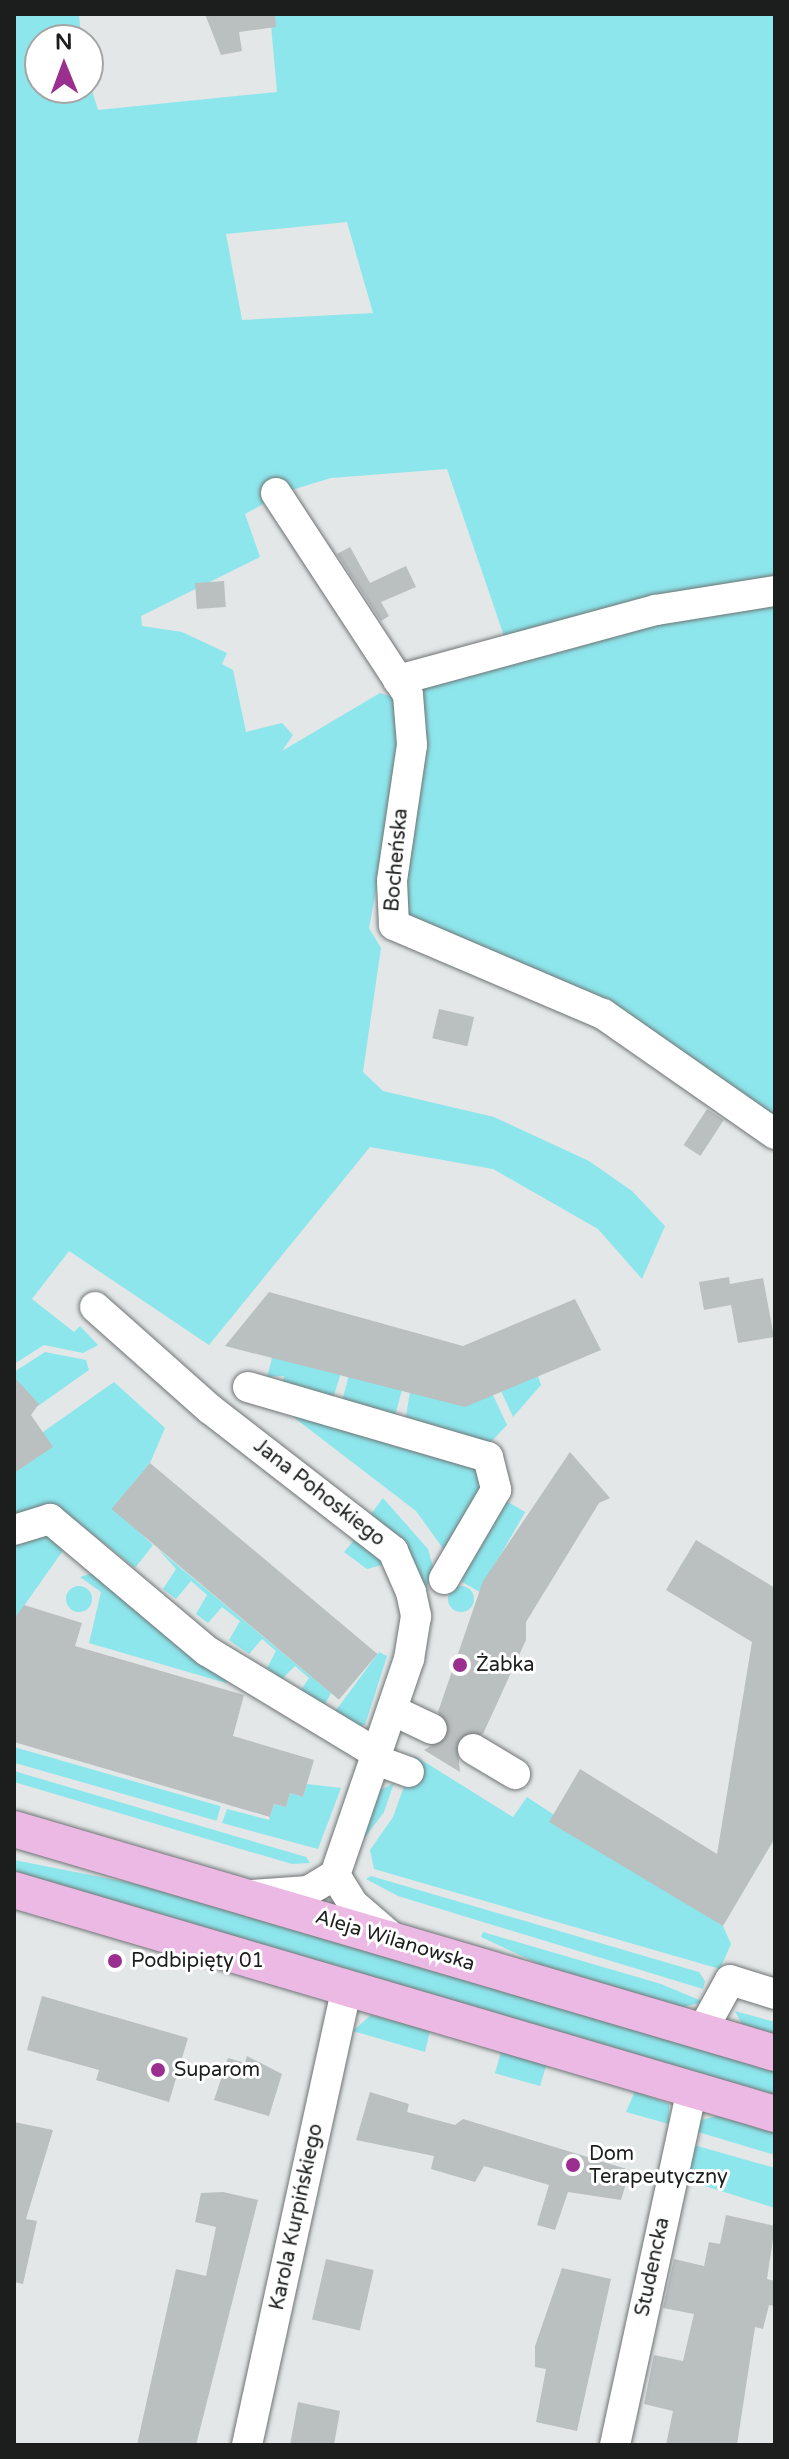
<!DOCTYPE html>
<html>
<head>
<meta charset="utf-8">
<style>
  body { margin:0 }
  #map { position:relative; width:789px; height:2459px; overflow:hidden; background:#e3e7e7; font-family:"Varela Round",sans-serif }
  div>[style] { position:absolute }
  .green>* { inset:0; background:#8de6ec; transform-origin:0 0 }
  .round { border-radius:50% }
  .building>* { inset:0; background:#babfbf; transform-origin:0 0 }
  .minor-tunnel>* { height:30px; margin-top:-15px; transform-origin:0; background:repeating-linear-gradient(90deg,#bbbfbf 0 30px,transparent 0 45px) }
  .roads { filter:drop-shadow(0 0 2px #6f7373) drop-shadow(0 0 2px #6f7373) }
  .minor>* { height:30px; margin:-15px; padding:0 15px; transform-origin:15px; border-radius:15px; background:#fff }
  .major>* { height:36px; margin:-18px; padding:0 18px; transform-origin:18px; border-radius:18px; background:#ecb9e5 }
  .dots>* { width:22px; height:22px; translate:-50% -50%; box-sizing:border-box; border:4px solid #fff; border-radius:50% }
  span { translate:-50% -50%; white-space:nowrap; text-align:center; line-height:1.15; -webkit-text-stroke:6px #fff; paint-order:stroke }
  .street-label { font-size:20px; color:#1c1e1e }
  .poi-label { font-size:20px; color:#1c1e1e }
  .left { translate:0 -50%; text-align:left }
  .frame { position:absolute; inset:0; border:16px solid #1c1e1e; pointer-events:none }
  .north { position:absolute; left:24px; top:24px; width:80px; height:80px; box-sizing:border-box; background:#fff; border:2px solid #a4a5a5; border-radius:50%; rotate:359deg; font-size:22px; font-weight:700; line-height:32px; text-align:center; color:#1c1e1e }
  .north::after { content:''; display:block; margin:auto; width:28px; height:36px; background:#9a2f90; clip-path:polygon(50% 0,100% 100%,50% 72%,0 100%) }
</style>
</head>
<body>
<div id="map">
  <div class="green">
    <i style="clip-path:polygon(evenodd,14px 14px,79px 14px,81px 40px,40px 40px,40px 88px,88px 88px,88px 78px,98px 110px,277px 92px,270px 14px,775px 14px,775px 585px,726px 590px,717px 601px,775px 596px,775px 1126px,631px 1020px,414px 926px,397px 904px,421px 730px,417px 681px,404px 685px,396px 664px,506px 642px,447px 469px,331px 478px,285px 492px,245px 514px,260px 557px,141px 616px,142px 626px,182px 632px,227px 653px,222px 664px,233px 670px,246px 732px,282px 723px,293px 735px,282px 751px,380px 693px,399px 699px,407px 726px,369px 928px,381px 948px,363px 1072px,383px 1091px,494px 1117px,589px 1161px,632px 1191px,665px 1226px,642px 1279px,598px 1229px,493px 1169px,370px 1147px,209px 1345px,69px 1251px,32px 1299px,74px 1332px,80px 1326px,98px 1345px,83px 1353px,44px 1345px,14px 1364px,14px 14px,347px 222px,373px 313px,242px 320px,226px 234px,347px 222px)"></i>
    <i style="clip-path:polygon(45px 1352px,86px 1360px,89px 1370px,38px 1406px,25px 1389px,14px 1395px,14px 1372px)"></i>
    <i style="clip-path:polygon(273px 1354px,341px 1373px,333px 1398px,283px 1383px,284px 1376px,267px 1377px)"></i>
    <i style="left:349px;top:1375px;width:55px;height:26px;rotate:15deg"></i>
    <i style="clip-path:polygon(538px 1376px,541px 1385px,513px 1417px,501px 1391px)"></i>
    <i style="clip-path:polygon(114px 1382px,165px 1428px,150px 1463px,113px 1508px,153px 1545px,135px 1568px,81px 1525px,14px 1620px,14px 1466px,43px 1432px)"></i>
    <i style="clip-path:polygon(410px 1391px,493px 1395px,507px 1425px,488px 1445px,406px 1417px)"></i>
    <i style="clip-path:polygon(279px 1406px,468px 1454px,488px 1475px,447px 1554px,416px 1511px)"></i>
    <i style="clip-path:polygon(383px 1498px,428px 1549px,435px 1574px,425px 1588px,403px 1541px,371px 1514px)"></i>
    <i style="left:501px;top:1498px;width:28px;height:92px;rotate:30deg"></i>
    <i style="clip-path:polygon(355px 1539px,385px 1564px,367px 1569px,344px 1552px)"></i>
    <i style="clip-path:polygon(158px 1549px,331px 1693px,322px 1710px,299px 1693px,309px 1678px,295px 1666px,282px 1679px,267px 1668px,276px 1651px,262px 1639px,249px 1654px,229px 1640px,240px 1621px,222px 1607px,208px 1623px,196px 1614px,207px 1595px,191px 1581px,176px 1599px,163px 1589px,176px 1569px)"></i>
    <i style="clip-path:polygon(92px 1573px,227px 1680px,226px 1683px,89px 1643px,101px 1592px,80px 1577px)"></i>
    <i class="round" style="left:448px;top:1586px;width:26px;height:26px"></i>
    <i class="round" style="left:66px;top:1586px;width:26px;height:26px"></i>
    <i style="clip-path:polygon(379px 1652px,387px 1656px,365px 1725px,351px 1728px,331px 1717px)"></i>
    <i style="left:14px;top:1747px;width:215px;height:15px;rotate:16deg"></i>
    <i style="clip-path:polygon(415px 1756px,513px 1817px,527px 1797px,723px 1926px,731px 1944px,720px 1969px,374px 1869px,370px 1850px,393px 1817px)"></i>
    <i style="clip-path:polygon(14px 1771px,306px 1857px,310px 1863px,292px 1864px,14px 1782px)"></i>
    <i style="clip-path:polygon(394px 1783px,384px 1812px,363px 1840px,377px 1792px)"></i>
    <i style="clip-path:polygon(307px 1784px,341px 1788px,318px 1849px,222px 1823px,227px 1809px,269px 1820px,274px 1804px,286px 1807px,290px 1793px,303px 1797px)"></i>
    <i style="clip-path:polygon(14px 1860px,136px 1884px,775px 2071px,775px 2095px,14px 1871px)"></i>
    <i style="clip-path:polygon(371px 1876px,699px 1972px,705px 1981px,703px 1989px,398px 1896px,366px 1879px)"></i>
    <i style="clip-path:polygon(483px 1932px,661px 1984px,704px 2002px,683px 2007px,539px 1964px,481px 1937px)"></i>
    <i style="clip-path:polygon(735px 2011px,775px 2022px,775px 2034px,742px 2024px)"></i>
    <i style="clip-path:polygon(371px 2015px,430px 2031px,425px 2052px,353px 2031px)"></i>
    <i style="left:501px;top:2052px;width:47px;height:22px;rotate:16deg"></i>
    <i style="clip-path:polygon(635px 2091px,669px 2104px,669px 2124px,626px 2112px)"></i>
    <i style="clip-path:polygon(717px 2116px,775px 2133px,775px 2155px,698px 2132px,701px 2120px)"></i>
    <i style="clip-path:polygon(694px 2145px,775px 2168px,775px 2208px,686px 2180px)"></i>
  </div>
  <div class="building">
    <i style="clip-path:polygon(205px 14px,275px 14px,276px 27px,239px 32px,242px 51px,221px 55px)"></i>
    <i style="clip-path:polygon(350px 547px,370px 583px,406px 566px,416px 587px,381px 602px,389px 616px,381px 621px,337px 554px)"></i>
    <i style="left:224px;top:581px;width:26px;height:29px;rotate:86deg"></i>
    <i style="left:439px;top:1009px;width:36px;height:30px;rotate:13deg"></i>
    <i style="left:707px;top:1109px;width:20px;height:43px;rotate:33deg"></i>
    <i style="clip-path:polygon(729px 1277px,730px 1284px,763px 1278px,774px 1337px,738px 1343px,731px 1305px,704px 1310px,699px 1282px)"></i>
    <i style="clip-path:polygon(269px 1292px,463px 1346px,575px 1299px,601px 1350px,465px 1407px,225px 1346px)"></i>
    <i style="clip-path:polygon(14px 1377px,39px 1404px,31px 1415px,53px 1447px,14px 1473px)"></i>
    <i style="clip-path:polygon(570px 1452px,610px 1498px,599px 1503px,526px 1622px,526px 1640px,483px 1734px,457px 1741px,460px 1772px,424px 1750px,448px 1736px,438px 1712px,483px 1581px)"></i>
    <i style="left:150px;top:1463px;width:297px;height:60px;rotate:40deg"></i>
    <i style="clip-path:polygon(696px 1540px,775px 1588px,775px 1838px,723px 1926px,549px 1822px,580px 1769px,717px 1854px,752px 1642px,666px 1590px)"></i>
    <i style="clip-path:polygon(24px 1605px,82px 1623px,75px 1646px,244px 1695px,233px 1736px,314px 1760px,303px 1797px,290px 1793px,286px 1807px,274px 1804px,270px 1817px,14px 1742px,14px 1619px)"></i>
    <i style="clip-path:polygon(42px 1996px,188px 2038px,169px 2102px,96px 2080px,99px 2070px,27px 2050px)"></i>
    <i style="clip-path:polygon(247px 2056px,282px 2074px,269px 2116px,214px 2100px,228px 2058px,245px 2063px)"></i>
    <i style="clip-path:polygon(370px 2092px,409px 2104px,407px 2112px,455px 2125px,463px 2119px,630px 2170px,621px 2200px,568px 2192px,555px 2230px,537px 2225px,549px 2185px,484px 2166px,475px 2182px,431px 2169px,434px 2156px,356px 2140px)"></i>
    <i style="clip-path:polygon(14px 2122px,53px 2130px,26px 2219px,37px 2221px,23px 2284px,14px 2282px)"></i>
    <i style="clip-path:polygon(223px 2192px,258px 2200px,196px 2445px,137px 2445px,176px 2269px,206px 2276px,216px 2227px,195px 2222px,201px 2193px)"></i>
    <i style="clip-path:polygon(726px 2215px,775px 2226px,767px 2279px,775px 2281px,775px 2306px,769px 2305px,763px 2329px,755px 2327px,737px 2445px,666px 2445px,673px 2411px,644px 2404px,654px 2355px,683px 2361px,694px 2314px,663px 2308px,674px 2259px,704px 2266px,709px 2242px,720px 2244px)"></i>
    <i style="left:326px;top:2259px;width:49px;height:62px;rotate:13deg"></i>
    <i style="clip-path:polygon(562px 2268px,611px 2279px,577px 2431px,536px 2422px,546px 2369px,535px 2367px,535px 2346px)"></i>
    <i style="clip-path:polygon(298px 2402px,340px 2411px,334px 2445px,290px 2445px)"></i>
  </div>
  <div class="minor-tunnel">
    <i style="left:432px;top:1729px;width:46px;rotate:26deg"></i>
  </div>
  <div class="roads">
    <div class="minor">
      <i style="left:276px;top:493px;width:241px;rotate:56.8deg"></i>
      <i style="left:408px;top:695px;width:50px;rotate:85.4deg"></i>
      <i style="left:412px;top:745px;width:137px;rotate:98.4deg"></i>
      <i style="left:392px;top:881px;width:44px;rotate:87.4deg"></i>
      <i style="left:394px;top:925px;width:227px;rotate:23.1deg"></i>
      <i style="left:603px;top:1014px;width:210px;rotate:34.9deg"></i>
      <i style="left:398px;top:680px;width:267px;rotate:-15.2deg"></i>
      <i style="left:656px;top:610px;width:121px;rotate:-9.1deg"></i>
      <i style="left:95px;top:1307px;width:154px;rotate:41.6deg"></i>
      <i style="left:210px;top:1409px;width:232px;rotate:37.8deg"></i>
      <i style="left:393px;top:1551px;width:45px;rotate:66.3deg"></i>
      <i style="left:411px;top:1592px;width:25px;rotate:78deg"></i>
      <i style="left:416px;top:1616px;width:44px;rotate:99.2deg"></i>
      <i style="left:409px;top:1659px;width:228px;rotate:108.9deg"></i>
      <i style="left:248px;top:1387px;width:250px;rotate:16.3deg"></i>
      <i style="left:488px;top:1457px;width:34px;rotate:76deg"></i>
      <i style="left:496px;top:1490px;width:103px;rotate:120.3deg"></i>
      <i style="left:14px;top:1530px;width:38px;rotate:-17deg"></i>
      <i style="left:50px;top:1519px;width:205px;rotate:40.1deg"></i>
      <i style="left:207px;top:1651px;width:200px;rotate:31.1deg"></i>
      <i style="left:392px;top:1710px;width:44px;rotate:25.4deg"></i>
      <i style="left:473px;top:1749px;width:49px;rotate:30.8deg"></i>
      <i style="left:376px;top:1760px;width:35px;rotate:20deg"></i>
      <i style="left:252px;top:1895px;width:56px;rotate:-4.1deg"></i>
      <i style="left:308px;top:1891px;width:31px;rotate:-31deg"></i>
      <i style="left:335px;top:1875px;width:34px;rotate:58deg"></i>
      <i style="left:353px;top:1904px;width:55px;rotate:40.6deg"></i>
      <i style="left:702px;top:2031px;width:58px;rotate:-61.2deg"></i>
      <i style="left:730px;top:1980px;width:47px;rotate:17.3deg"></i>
      <i style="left:247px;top:2445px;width:468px;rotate:-77.7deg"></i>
      <i style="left:615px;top:2445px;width:364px;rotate:-77.8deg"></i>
    </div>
    <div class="major">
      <i style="left:14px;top:1829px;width:793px;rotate:16.4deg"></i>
      <i style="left:14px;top:1890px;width:793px;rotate:16.4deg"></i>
    </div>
  </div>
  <div class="dots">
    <i style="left:460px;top:1665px;background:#9a2f90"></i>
    <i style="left:115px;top:1961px;background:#9a2f90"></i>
    <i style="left:158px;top:2070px;background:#9a2f90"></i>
    <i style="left:573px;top:2165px;background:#9a2f90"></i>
  </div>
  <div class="street-label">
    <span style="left:397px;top:860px;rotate:-85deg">Bocheńska</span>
    <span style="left:319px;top:1493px;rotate:38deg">Jana Pohoskiego</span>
    <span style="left:395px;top:1941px;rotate:17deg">Aleja Wilanowska</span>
    <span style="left:297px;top:2217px;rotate:-78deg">Karola Kurpińskiego</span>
    <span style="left:653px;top:2267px;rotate:-78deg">Studencka</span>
  </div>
  <div class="poi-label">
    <span class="left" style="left:476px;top:1665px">Żabka</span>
    <span class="left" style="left:131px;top:1961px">Podbipięty 01</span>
    <span class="left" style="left:174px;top:2070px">Suparom</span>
    <span class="left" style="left:589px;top:2166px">Dom<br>Terapeutyczny</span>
  </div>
  <div class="frame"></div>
  <div class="north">N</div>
</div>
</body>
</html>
